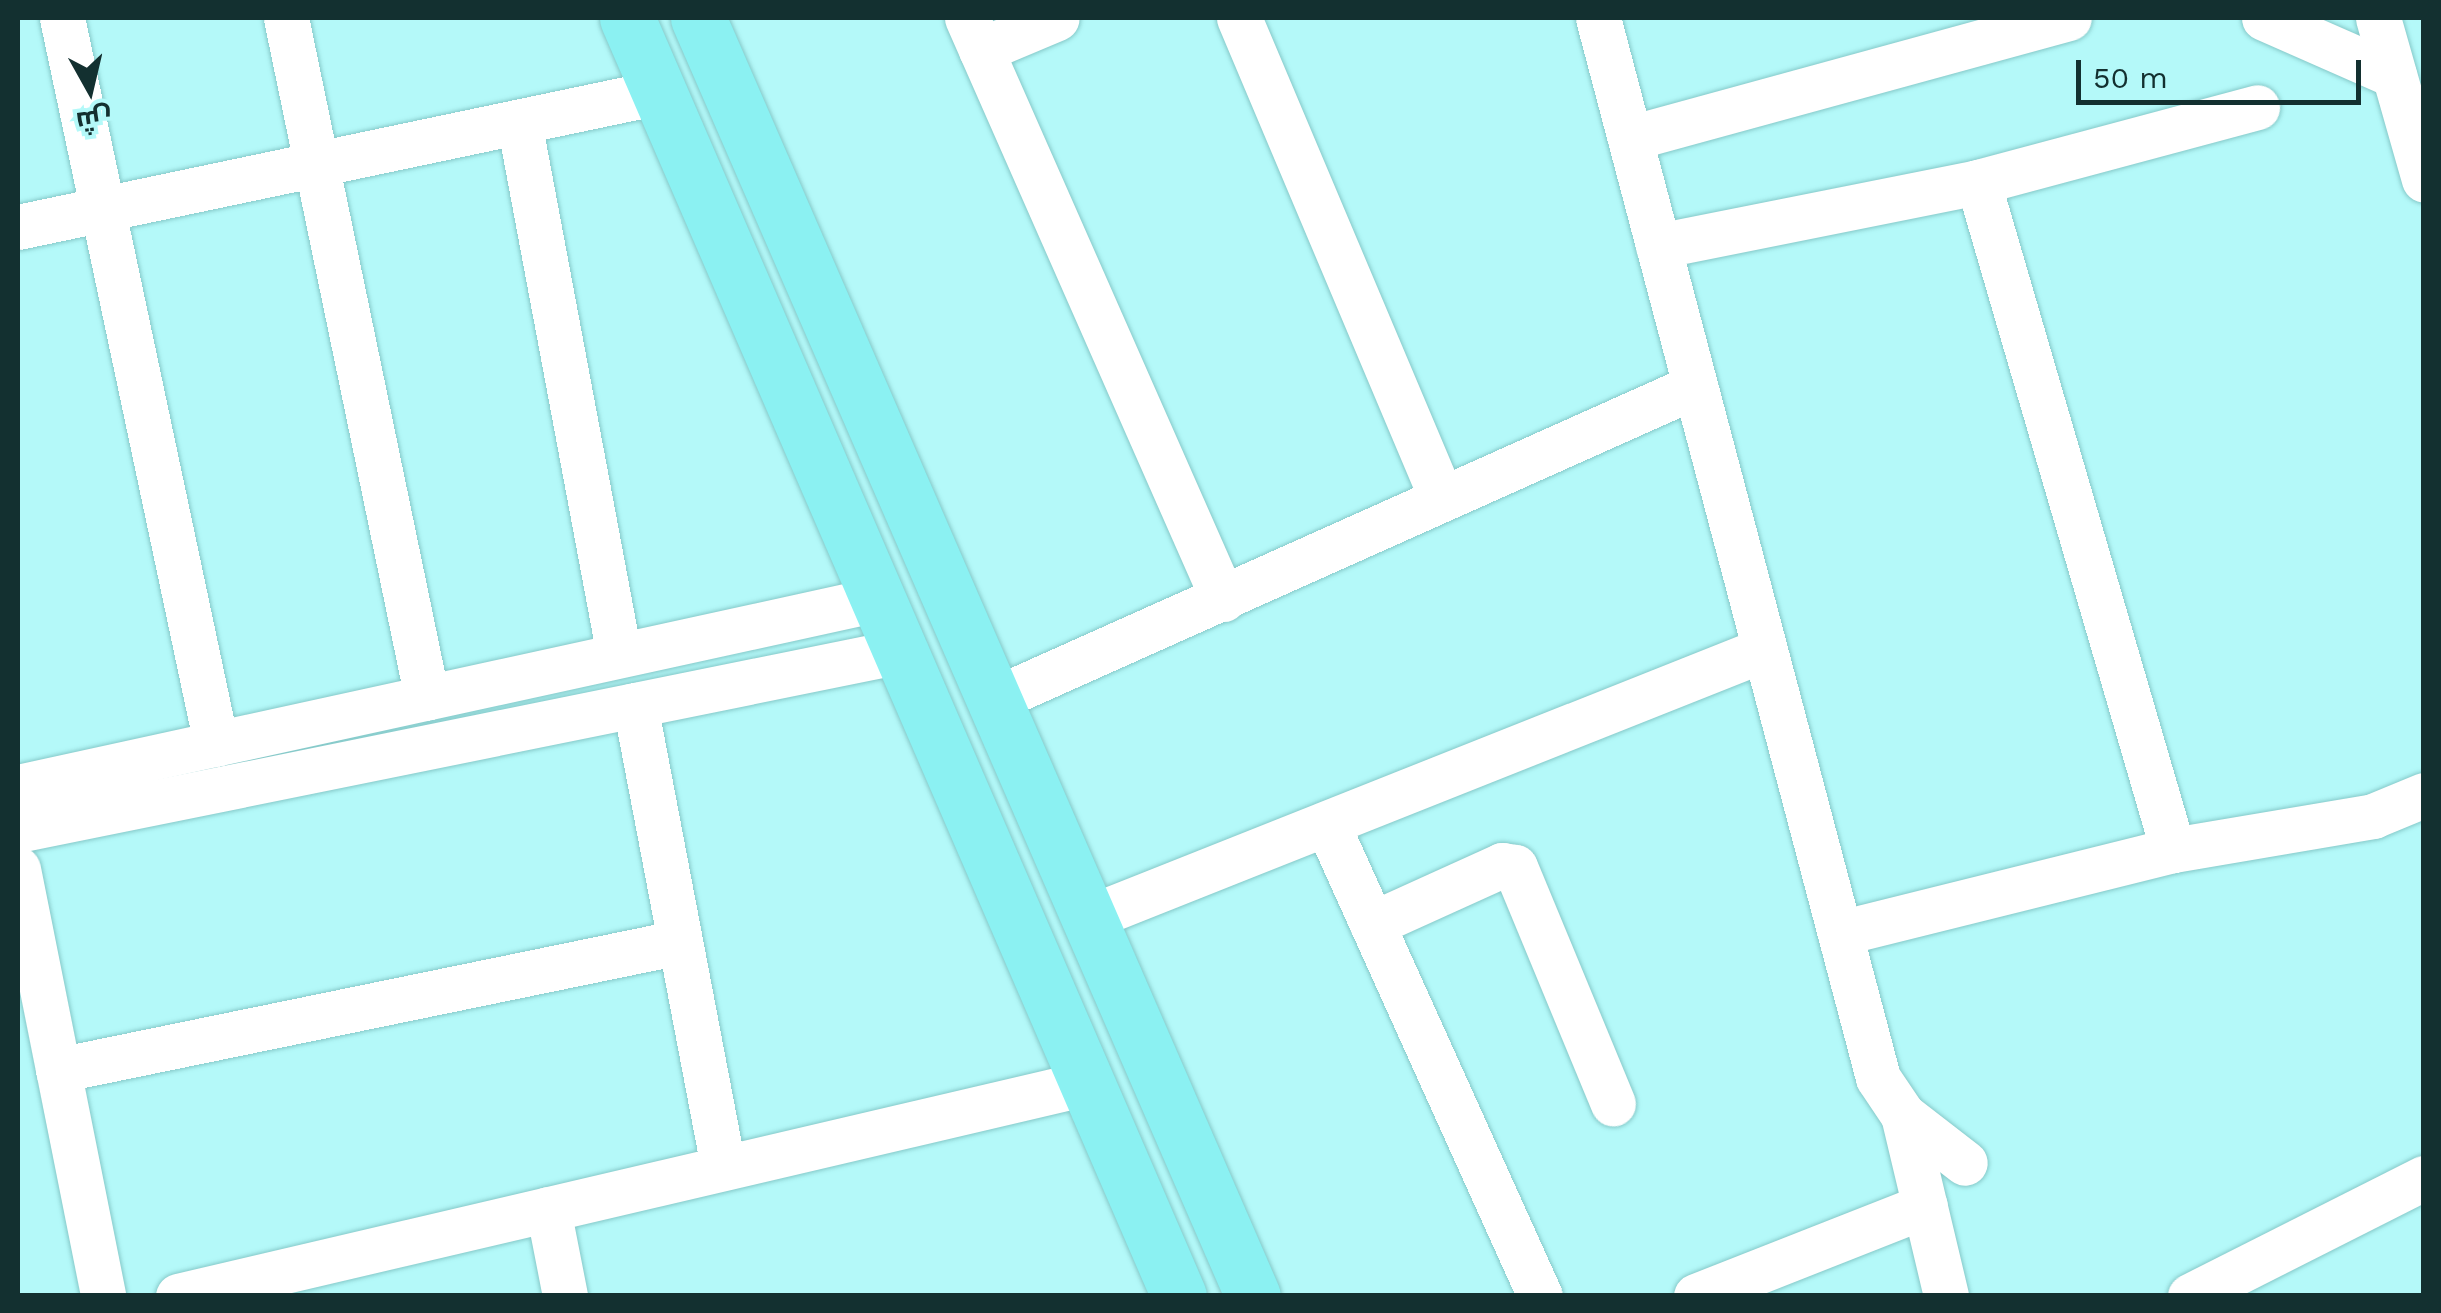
<!DOCTYPE html>
<html>
<head>
<meta charset="utf-8">
<style>
  body { margin:0 }
  #map { position:relative; width:2441px; height:1313px; overflow:hidden; background:#b4f9f9; font-family:"Work Sans",Cairo,sans-serif }
  div>[style] { position:absolute }
  .roads { filter:drop-shadow(0 0 2px #86c9c9) drop-shadow(0 0 2px #86c9c9) }
  .minor>* { height:45px; margin:-22.5px; padding:0 22.5px; transform-origin:22.5px; border-radius:22.5px; background:#fff }
  .major>* { height:55px; margin:-27.5px; padding:0 27.5px; transform-origin:27.5px; border-radius:27.5px; background:#8bf1f2 }
  span { translate:-50% -50%; white-space:nowrap; text-align:center; line-height:1.15; -webkit-text-stroke:8px #b4f9f9; paint-order:stroke }
  .frame { position:absolute; inset:0; border:20px solid #133030; pointer-events:none }
  .north { position:absolute; left:40px; top:40px; width:100px; height:100px; -webkit-text-stroke:8px #b4f9f9; paint-order:stroke; rotate:172deg; font-size:28px; font-weight:700; line-height:40px; text-align:center; color:#133030 }
  .north::after { content:''; display:block; margin:auto; width:35px; height:45px; background:#133030; clip-path:polygon(50% 0,100% 100%,50% 72%,0 100%) }
  .scale { position:absolute; left:2076px; top:60px; width:285px; height:45px; box-sizing:border-box; border:5px solid #133030; border-top:0; padding-left:12px; font-size:30px; line-height:35px; white-space:nowrap; color:#133030; -webkit-text-stroke:8px #b4f9f9; paint-order:stroke }
</style>
</head>
<body>
<div id="map">
  <div class="roads">
    <div class="minor">
      <i style="left:62px;top:18px;width:742px;rotate:78.02deg"></i>
      <i style="left:286px;top:18px;width:694px;rotate:78.29deg"></i>
      <i style="left:967px;top:18px;width:635px;rotate:66.22deg"></i>
      <i style="left:1239px;top:18px;width:522px;rotate:67.12deg"></i>
      <i style="left:1598px;top:18px;width:1096px;rotate:75.2deg"></i>
      <i style="left:1878px;top:1078px;width:45px;rotate:56deg"></i>
      <i style="left:1903px;top:1115px;width:78px;rotate:37.7deg"></i>
      <i style="left:2264px;top:18px;width:142px;rotate:23.7deg"></i>
      <i style="left:2378px;top:18px;width:168px;rotate:74.1deg"></i>
      <i style="left:981px;top:50px;width:82px;rotate:-22.8deg"></i>
      <i style="left:519px;top:122px;width:542px;rotate:79.37deg"></i>
      <i style="left:1630px;top:138px;width:455px;rotate:-15.3deg"></i>
      <i style="left:1978px;top:182px;width:696px;rotate:73.73deg"></i>
      <i style="left:18px;top:227px;width:655px;rotate:-11.89deg"></i>
      <i style="left:1658px;top:246px;width:326px;rotate:-11.3deg"></i>
      <i style="left:1978px;top:182px;width:289px;rotate:-15deg"></i>
      <i style="left:993px;top:700px;width:769px;rotate:-24.1deg"></i>
      <i style="left:635px;top:705px;width:471px;rotate:79.2deg"></i>
      <i style="left:18px;top:787px;width:880px;rotate:-12.33deg"></i>
      <i style="left:1327px;top:824px;width:518px;rotate:65.71deg"></i>
      <i style="left:18px;top:830px;width:901px;rotate:-11.46deg"></i>
      <i style="left:18px;top:869px;width:435px;rotate:78.7deg"></i>
      <i style="left:1088px;top:918px;width:728px;rotate:-21.67deg"></i>
      <i style="left:1372px;top:924px;width:143px;rotate:-24.4deg"></i>
      <i style="left:1502px;top:865px;width:13px;rotate:9deg"></i>
      <i style="left:1515px;top:867px;width:256px;rotate:67.5deg"></i>
      <i style="left:1840px;top:933px;width:343px;rotate:-14deg"></i>
      <i style="left:2173px;top:850px;width:203px;rotate:-9.6deg"></i>
      <i style="left:2373px;top:816px;width:55px;rotate:-22.4deg"></i>
      <i style="left:58px;top:1070px;width:635px;rotate:-11.63deg"></i>
      <i style="left:1903px;top:1115px;width:186px;rotate:76.6deg"></i>
      <i style="left:548px;top:1209px;width:89px;rotate:78.9deg"></i>
      <i style="left:178px;top:1296px;width:934px;rotate:-13.19deg"></i>
      <i style="left:1696px;top:1296px;width:246px;rotate:-21.5deg"></i>
      <i style="left:2190px;top:1296px;width:262px;rotate:-26.8deg"></i>
    </div>
    <div class="major">
      <i style="left:627px;top:18px;width:1392px;rotate:66.64deg"></i>
      <i style="left:698px;top:18px;width:1393px;rotate:66.53deg"></i>
    </div>
  </div>
  <div class="frame"></div>
  <div class="north">ش</div>
  <div class="scale">50 m</div>
</div>
</body>
</html>
